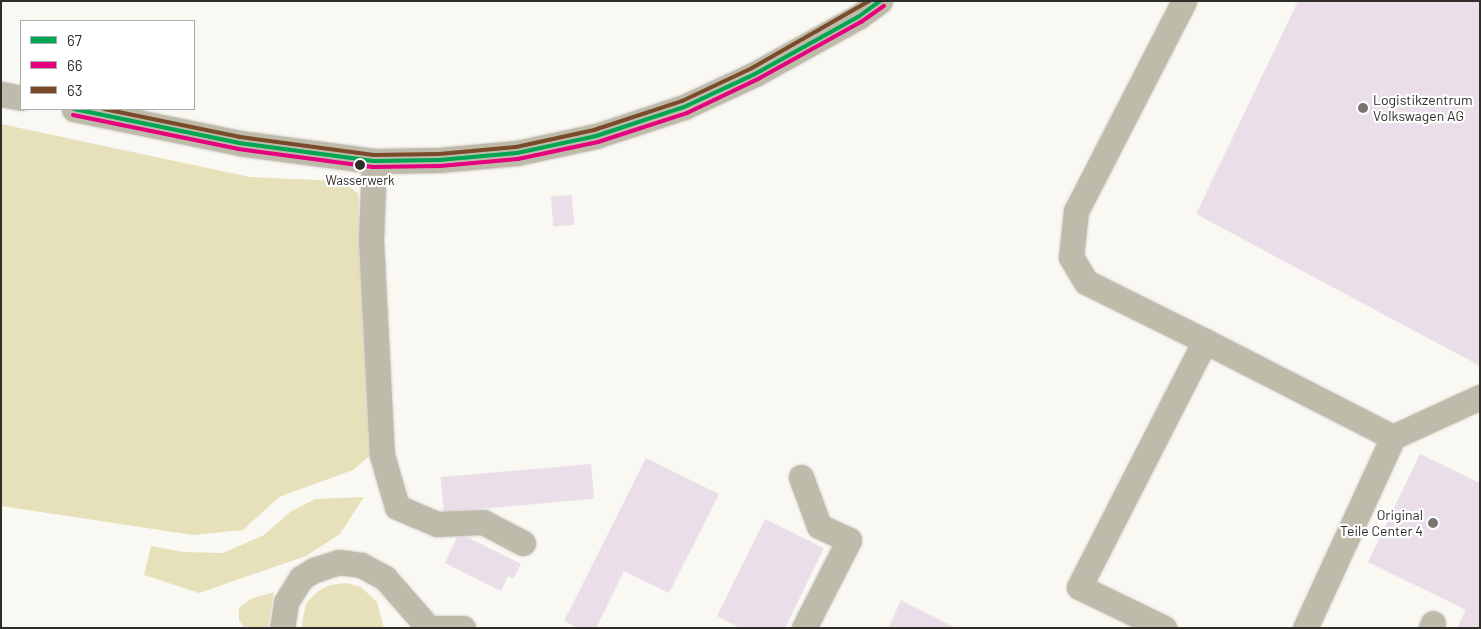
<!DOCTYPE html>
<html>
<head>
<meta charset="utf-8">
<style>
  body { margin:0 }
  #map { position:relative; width:1481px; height:629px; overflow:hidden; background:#faf8f2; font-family:Barlow,sans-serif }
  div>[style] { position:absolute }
  .green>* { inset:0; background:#e7e1bb }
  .building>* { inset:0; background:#eadfe9; transform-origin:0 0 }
  .roads { filter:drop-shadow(0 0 1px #d5d3cf) drop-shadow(0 0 1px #d5d3cf) }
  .minor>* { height:25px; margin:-12.5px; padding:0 12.5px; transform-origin:12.5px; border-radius:12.5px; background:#bebbab }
  .bus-1>* { height:4px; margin:-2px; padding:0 2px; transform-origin:2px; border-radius:2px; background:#00a651 }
  .bus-2>* { height:4px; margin:-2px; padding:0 2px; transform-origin:2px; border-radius:2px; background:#e5007d }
  .bus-3>* { height:4px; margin:-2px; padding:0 2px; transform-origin:2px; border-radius:2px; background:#7a4b2a }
  .dots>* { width:14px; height:14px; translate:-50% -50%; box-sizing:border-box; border:2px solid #fff; border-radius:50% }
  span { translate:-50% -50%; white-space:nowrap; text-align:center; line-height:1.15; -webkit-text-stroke:4.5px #fff; paint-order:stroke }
  .bus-label { font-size:13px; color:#2f2e29 }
  .poi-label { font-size:14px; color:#2f2e29 }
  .left { translate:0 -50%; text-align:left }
  .right { translate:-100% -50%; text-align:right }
  .frame { position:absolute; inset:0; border:2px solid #2f2e29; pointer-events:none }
  .legend { position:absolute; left:20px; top:20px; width:175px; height:90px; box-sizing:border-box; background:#fff; border:1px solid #acaba9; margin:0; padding:6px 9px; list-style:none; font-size:15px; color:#2f2e29 }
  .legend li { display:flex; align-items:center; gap:10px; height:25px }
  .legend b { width:25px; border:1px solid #acaba9 }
</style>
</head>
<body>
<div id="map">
  <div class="green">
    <i style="clip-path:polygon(1px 124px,250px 177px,341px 181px,358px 193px,373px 453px,353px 470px,279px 497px,243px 530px,193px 535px,1px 506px)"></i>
    <i style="clip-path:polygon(364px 497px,340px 534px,306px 556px,199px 593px,144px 575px,151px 546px,184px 552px,223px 553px,264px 535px,290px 512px,315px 499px)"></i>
    <i style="clip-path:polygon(347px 583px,361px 587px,377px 602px,384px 628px,301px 628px,306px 603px,317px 592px,330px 585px)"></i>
    <i style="clip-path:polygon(274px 592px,268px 628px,245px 628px,239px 620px,239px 608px,251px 599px)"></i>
  </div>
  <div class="building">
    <i style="clip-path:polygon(1298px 1px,1480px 1px,1480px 366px,1196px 214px)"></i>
    <i style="left:572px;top:195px;width:30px;height:21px;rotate:86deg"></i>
    <i style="clip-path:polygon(1420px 454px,1480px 483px,1480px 628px,1457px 628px,1466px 610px,1368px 562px)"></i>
    <i style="clip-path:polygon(646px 458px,719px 494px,669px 593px,624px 571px,596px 628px,578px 628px,564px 621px)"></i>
    <i style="left:591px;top:464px;width:35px;height:151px;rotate:85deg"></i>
    <i style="clip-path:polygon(765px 519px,824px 548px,785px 628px,740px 628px,717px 616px)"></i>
    <i style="clip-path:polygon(459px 533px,521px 564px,513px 579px,508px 576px,501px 591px,445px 563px)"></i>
    <i style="clip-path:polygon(901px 600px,956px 628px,888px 628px)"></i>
  </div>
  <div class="roads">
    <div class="minor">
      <i style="left:1184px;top:1px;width:236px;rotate:117.2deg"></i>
      <i style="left:1076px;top:211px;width:46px;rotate:96.2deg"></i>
      <i style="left:1071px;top:257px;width:29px;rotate:59deg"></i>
      <i style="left:1086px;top:282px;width:133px;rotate:26.4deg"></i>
      <i style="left:1px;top:94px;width:20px;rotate:11deg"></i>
      <i style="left:74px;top:109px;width:168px;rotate:11.6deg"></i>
      <i style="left:239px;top:143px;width:136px;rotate:7.6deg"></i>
      <i style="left:374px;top:161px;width:65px;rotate:-0.9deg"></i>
      <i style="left:439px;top:160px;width:78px;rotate:-5.1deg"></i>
      <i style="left:517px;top:153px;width:81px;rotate:-12.1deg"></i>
      <i style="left:596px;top:136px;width:93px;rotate:-18.2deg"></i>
      <i style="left:684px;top:107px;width:78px;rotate:-24.9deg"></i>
      <i style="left:755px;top:74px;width:118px;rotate:-29deg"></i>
      <i style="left:858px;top:17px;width:27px;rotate:-36deg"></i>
      <i style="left:374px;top:161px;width:79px;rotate:92.2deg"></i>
      <i style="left:371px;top:240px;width:215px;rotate:87.1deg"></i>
      <i style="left:382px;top:455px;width:54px;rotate:73.9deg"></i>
      <i style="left:397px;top:507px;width:43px;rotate:23deg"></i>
      <i style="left:437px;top:524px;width:46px;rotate:-2.5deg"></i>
      <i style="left:483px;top:522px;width:45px;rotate:27.7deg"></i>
      <i style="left:1393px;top:437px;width:96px;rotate:-24.7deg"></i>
      <i style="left:801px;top:477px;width:52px;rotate:69.8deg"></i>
      <i style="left:819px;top:526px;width:33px;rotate:25deg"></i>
      <i style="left:849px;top:540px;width:99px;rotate:117.1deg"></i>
      <i style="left:282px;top:628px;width:26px;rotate:-81deg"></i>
      <i style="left:286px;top:602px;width:28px;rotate:-58deg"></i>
      <i style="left:301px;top:578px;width:15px;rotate:-32deg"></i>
      <i style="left:314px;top:570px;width:25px;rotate:-18deg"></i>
      <i style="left:338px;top:562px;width:23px;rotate:7deg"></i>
      <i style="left:361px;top:565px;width:27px;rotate:28deg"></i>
      <i style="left:385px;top:578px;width:64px;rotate:48.8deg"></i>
      <i style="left:423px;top:628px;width:40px"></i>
      <i style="left:1164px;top:628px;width:94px;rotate:-154.2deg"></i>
      <i style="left:1079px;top:587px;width:276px;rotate:-62.9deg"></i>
      <i style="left:1205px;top:341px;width:211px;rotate:27.1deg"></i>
      <i style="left:1393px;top:437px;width:210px;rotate:114.7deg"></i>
      <i style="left:1431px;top:628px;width:5px;rotate:-68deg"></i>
    </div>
  </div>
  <div class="bus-1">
    <i style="left:74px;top:109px;width:168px;rotate:11.6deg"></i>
    <i style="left:239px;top:143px;width:136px;rotate:7.6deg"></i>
    <i style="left:374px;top:161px;width:65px;rotate:-0.9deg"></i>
    <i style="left:439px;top:160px;width:78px;rotate:-5.1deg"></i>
    <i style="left:517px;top:153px;width:81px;rotate:-12.1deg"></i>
    <i style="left:596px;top:136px;width:93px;rotate:-18.2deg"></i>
    <i style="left:684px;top:107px;width:78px;rotate:-24.9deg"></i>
    <i style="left:755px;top:74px;width:118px;rotate:-29deg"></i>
    <i style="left:858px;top:17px;width:27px;rotate:-36deg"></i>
  </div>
  <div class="bus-2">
    <i style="left:73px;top:115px;width:168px;rotate:11.6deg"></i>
    <i style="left:238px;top:149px;width:136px;rotate:7.6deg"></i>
    <i style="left:373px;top:167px;width:67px;rotate:-0.9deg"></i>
    <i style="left:440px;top:166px;width:78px;rotate:-5.1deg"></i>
    <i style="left:518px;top:159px;width:82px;rotate:-12deg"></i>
    <i style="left:598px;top:142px;width:94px;rotate:-18deg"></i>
    <i style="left:687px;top:113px;width:79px;rotate:-25.6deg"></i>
    <i style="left:758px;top:79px;width:118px;rotate:-29deg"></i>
    <i style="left:861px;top:22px;width:28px;rotate:-35deg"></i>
  </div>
  <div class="bus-3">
    <i style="left:104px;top:109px;width:139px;rotate:11.6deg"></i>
    <i style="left:240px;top:137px;width:135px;rotate:7.7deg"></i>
    <i style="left:374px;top:155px;width:65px;rotate:-0.9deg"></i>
    <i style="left:439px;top:154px;width:77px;rotate:-5.2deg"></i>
    <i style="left:516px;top:147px;width:80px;rotate:-12.3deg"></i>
    <i style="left:594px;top:130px;width:93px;rotate:-18.2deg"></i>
    <i style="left:682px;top:101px;width:77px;rotate:-25.2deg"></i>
    <i style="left:752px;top:68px;width:135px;rotate:-29.8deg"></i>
  </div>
  <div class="dots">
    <i style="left:1363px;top:108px;background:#76756f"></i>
    <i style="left:360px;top:165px;background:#2f2e29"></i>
    <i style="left:1433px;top:523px;background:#76756f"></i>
  </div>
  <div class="bus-label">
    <span style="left:360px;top:180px">Wasserwerk</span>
  </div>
  <div class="poi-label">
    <span class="left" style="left:1373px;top:108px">Logistikzentrum<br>Volkswagen AG</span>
    <span class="right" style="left:1423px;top:523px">Original<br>Teile Center 4</span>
  </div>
  <div class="frame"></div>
  <ul class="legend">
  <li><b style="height:6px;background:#00a651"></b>67</li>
  <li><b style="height:6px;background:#e5007d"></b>66</li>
  <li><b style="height:6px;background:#7a4b2a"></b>63</li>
  </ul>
</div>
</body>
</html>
